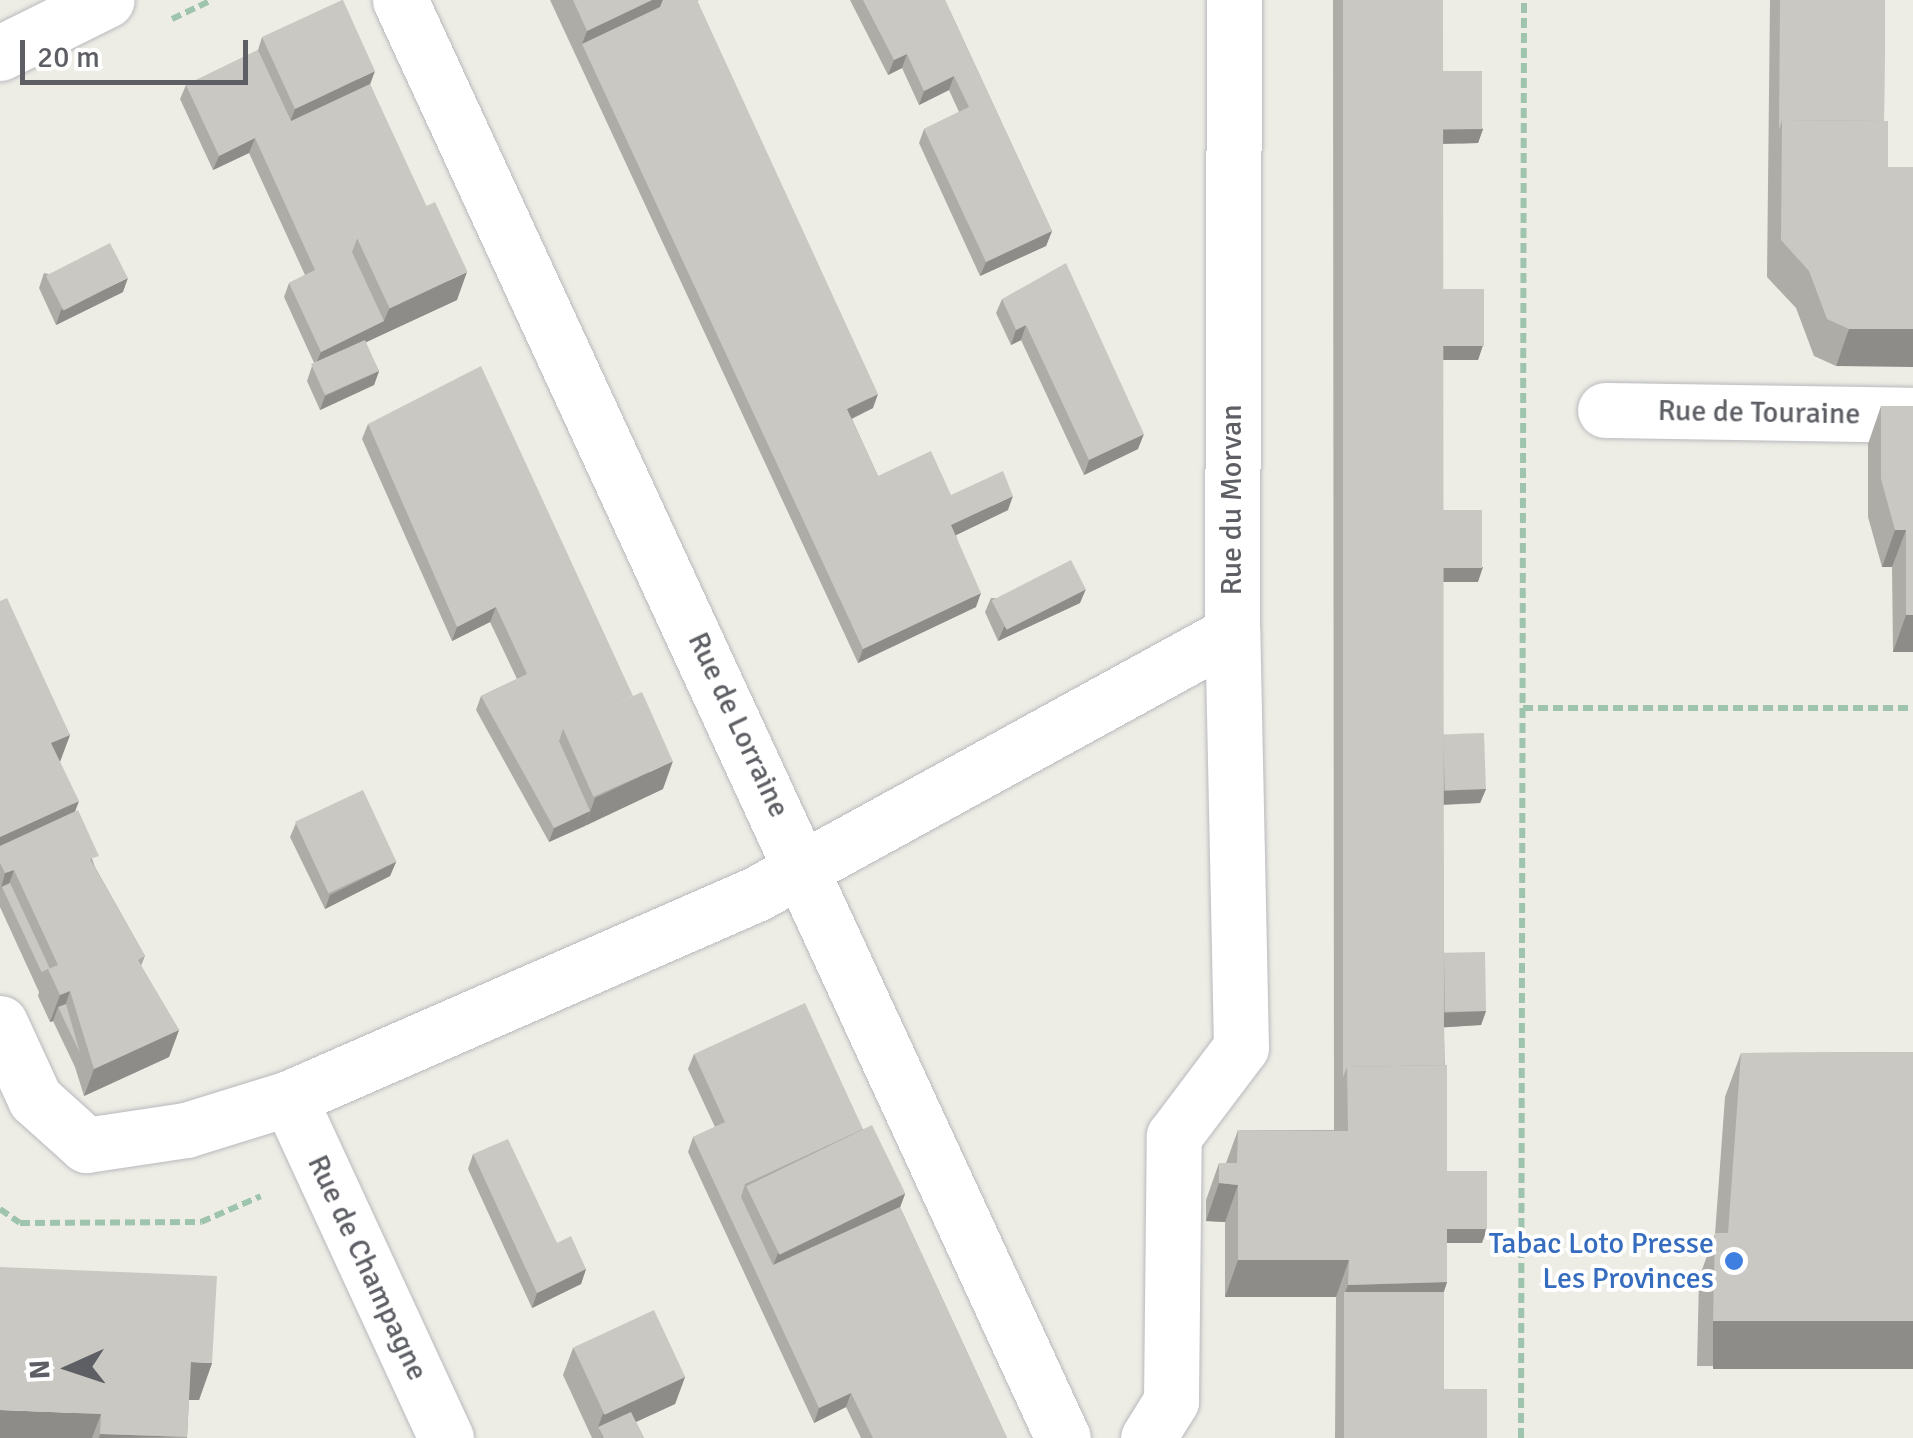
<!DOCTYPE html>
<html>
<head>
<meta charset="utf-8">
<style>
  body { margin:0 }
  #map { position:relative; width:1913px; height:1438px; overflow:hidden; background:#eeede5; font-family:Signika,sans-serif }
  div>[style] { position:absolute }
  .path>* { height:6px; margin-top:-3px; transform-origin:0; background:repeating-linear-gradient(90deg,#9ec4ae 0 10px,transparent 0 15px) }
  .roads { filter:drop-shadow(0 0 2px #b8b9be) drop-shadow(0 0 2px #b8b9be) }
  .street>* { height:55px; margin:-27.5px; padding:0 27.5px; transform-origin:27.5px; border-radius:27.5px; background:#fff }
  .wall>* { inset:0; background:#aeaca7 }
  .shaded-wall>* { inset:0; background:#8d8c88; transform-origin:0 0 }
  .building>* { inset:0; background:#cac8c2; transform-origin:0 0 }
  .dots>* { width:28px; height:28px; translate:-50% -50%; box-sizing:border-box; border:5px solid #fff; border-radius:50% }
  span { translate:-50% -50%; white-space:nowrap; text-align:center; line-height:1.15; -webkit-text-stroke:8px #fff; paint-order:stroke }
  .street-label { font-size:30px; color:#5d5f65 }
  .shop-label { font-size:30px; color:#366cbe }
  .right { translate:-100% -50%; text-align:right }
  .north { position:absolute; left:20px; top:1318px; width:100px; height:100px; -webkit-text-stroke:8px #fff; paint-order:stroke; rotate:267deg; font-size:28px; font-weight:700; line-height:40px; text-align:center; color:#5d5f65 }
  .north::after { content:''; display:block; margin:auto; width:35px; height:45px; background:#5d5f65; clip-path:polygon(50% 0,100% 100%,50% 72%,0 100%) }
  .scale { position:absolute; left:20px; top:40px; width:228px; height:45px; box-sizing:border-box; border:5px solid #5d5f65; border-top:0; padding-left:12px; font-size:30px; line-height:35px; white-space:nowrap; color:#5d5f65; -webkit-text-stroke:8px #fff; paint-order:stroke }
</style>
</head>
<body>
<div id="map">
  <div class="path">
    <i style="left:172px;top:19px;width:44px;rotate:-25.4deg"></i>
    <i style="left:1523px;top:708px;width:390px"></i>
    <i style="left:0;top:1209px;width:24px;rotate:35deg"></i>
    <i style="left:20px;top:1223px;width:181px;rotate:-0.3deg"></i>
    <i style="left:201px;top:1222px;width:65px;rotate:-23.4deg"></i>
    <i style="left:1521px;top:1438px;width:1438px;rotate:-89.88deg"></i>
  </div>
  <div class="roads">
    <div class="street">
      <i style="left:400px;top:0;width:1583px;rotate:65.25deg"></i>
      <i style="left:0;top:53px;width:119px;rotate:-26.4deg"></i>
      <i style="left:1605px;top:410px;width:308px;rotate:0.9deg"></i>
      <i style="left:0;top:1023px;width:84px;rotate:65.3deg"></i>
      <i style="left:35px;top:1099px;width:69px;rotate:42deg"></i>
      <i style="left:86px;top:1145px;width:101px;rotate:-8.5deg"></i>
      <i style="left:186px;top:1130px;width:108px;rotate:-17.3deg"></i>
      <i style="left:289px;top:1098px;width:510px;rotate:-23.6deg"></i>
      <i style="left:756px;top:894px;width:543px;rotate:-28.74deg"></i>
      <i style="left:1232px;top:633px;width:633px;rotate:-89.82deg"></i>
      <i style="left:289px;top:1098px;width:374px;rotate:65.2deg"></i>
      <i style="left:1148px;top:1438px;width:44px;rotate:-58.1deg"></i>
      <i style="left:1171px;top:1401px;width:265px;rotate:-89.4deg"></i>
      <i style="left:1174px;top:1136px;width:111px;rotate:-53deg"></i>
      <i style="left:1241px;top:1047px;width:414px;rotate:-91.2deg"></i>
    </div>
  </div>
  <div class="wall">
    <i style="clip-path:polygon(550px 0,699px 0,697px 1px,873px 408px,852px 419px,878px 476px,1008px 510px,956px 535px,976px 607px,858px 663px)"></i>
    <i style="clip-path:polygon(850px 0,945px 0,1052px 231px,1046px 246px,980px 276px,919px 143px,924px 129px,959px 112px,949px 90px,919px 105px,902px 68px,888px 75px)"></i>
    <i style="clip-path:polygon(1333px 0,1443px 0,1443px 71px,1483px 129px,1478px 143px,1443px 144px,1443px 289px,1483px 345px,1478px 360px,1443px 360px,1443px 510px,1478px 582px,1443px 582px,1443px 734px,1486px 789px,1480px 803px,1443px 805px,1444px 953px,1486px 1011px,1481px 1025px,1444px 1027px,1447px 1173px,1482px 1243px,1447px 1243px,1447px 1282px,1444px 1292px,1444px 1391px,1487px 1438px,1335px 1438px,1336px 1297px,1225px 1297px,1225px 1222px,1206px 1221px,1206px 1200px,1219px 1163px,1226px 1163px,1238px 1130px,1334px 1130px)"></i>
    <i style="clip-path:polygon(1770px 0,1885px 0,1884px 121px,1888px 167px,1913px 167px,1836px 366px,1814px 356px,1796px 308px,1767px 277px)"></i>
    <i style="clip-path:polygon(262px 37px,370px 84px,457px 300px,365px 342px,379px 371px,374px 385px,320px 410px,307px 381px,312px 366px,315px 365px,284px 297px,289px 283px,305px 275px,249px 153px,213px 170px,180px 99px,186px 85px,258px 50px)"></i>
    <i style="clip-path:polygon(44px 273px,123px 292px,56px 325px,39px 288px)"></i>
    <i style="clip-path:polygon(1002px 299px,1138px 449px,1084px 475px,1021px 340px,1011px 345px,996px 313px)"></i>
    <i style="clip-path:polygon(1881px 406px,1913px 406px,1913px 652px,1893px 652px,1892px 567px,1882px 567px,1868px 517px,1868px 444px)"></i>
    <i style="clip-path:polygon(368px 424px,663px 789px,549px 842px,476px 710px,481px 696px,517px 679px,490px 622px,452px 641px,362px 439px)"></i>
    <i style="clip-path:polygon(991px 598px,1080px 603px,998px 641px,985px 612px)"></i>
    <i style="clip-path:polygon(0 601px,70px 735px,60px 762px,75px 811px,95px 867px,145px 956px,141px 966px,179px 1030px,169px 1057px,84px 1096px,75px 1067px,53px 1021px,50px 1022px,38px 996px,39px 992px,0 907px)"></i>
    <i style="clip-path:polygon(296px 823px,396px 862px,390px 876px,325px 909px,290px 837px)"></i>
    <i style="clip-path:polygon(1913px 1052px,1913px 1366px,1697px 1366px,1699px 1278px,1715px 1234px,1725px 1097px,1741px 1053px)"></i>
    <i style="clip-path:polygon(694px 1054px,863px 1129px,905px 1194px,900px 1207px,1007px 1438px,861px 1438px,846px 1407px,814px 1423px,688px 1152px,693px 1137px,715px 1127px,688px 1069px)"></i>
    <i style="clip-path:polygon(473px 1154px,557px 1243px,586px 1269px,581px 1284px,532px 1308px,468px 1169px)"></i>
    <i style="clip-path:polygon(573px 1348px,685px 1377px,675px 1404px,636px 1422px,644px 1438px,592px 1438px,563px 1375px)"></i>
    <i style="clip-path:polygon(212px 1363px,199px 1400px,189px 1400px,187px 1438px,0 1438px)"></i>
  </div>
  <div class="shaded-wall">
    <i style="clip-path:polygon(652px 0,663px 0,655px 21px,582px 44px,587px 31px)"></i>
    <i style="clip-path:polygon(907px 54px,902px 68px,888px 75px,894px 60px)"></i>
    <i style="clip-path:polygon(375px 71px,365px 98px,285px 136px,295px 109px)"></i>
    <i style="clip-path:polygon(954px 76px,949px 90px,919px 105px,924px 91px)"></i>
    <i style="clip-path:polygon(1483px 129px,1478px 143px,1433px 144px,1438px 130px)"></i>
    <i style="clip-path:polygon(255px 138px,249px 153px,213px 170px,219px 156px)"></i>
    <i style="clip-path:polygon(1052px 231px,1046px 246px,980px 276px,986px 262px)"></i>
    <i style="clip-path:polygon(467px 272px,457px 300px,315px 366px,321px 352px,384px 321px,389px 309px)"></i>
    <i style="clip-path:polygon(128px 278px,123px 292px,56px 325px,61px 310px)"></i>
    <i style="clip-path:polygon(1026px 325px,1021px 340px,1011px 345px,1016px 330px)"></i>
    <i style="clip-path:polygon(1849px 329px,1913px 329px,1913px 367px,1836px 366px)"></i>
    <i style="clip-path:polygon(1483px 345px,1478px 360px,1433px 360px,1438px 346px)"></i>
    <i style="clip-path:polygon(379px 371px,374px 385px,320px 410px,325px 396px)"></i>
    <i style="clip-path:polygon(878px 394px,873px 408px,842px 423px,847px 409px)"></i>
    <i style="clip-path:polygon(1144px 434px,1138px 449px,1084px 475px,1089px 460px)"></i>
    <i style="clip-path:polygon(1013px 496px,1008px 510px,946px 540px,951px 525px)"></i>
    <i style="clip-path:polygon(1895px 530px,1906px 530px,1892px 567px,1882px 567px)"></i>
    <i style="clip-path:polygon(1483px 567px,1478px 582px,1433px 582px,1438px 568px)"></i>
    <i style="clip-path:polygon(1086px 589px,1080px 603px,998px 641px,1004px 627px)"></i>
    <i style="clip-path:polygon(981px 593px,976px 607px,858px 663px,863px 649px)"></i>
    <i style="clip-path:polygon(496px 607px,490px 622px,452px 641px,457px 627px)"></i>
    <i style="clip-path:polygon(1906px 615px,1913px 615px,1913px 652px,1893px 652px)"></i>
    <i style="clip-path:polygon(70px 735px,56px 772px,51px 743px)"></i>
    <i style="clip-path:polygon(673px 761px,663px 789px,585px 826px,595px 798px)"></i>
    <i style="clip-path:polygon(1486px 789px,1480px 803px,1433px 805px,1439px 791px)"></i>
    <i style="clip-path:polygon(79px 801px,65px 838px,0 863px,0 837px)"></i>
    <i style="clip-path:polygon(590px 811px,585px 826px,549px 842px,554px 828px)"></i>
    <i style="clip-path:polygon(396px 862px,390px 876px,325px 909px,330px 895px)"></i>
    <i style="clip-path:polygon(14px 870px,6px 893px,2px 886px,0 892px,5px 873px)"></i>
    <i style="clip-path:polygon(70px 991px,62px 1015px,58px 1007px,53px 1021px,50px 1022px,60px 995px)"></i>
    <i style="clip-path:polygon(1486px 1011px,1481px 1025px,1434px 1028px,1439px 1013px)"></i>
    <i style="clip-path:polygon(179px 1030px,169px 1057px,84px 1096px,94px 1069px)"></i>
    <i style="clip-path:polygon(1219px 1183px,1238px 1185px,1225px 1222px,1206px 1221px)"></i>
    <i style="clip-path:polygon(905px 1194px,895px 1221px,768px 1280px,778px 1253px)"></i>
    <i style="clip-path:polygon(1439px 1229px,1487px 1229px,1482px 1243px,1433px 1243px)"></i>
    <i style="clip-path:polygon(1238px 1260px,1349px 1260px,1336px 1297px,1225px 1297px)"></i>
    <i style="clip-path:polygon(586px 1269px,581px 1284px,532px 1308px,537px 1293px)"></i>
    <i style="clip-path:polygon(1447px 1282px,1434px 1320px,1344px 1295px,1348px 1285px)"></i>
    <i style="left:1713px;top:1321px;width:200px;height:48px"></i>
    <i style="clip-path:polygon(191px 1362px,212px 1363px,199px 1400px,177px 1400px)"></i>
    <i style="clip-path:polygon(685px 1377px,675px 1404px,603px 1437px,598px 1427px,603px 1414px)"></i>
    <i style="clip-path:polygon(851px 1393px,846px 1407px,814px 1423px,819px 1408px)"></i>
    <i style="clip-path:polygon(0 1410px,101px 1414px,92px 1438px,0 1438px)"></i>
    <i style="clip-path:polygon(100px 1434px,187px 1437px,99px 1438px)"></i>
  </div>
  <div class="building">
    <i style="clip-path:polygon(342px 0,343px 0,375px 71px,295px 109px,262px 37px)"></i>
    <i style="clip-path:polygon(573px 0,652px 0,587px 31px)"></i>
    <i style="clip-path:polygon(663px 0,697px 0,878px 394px,847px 409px,878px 476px,931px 451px,951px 495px,1003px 471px,1013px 496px,951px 525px,981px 593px,863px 649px,582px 44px,660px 7px)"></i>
    <i style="clip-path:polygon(863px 0,945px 0,1052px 231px,986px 262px,924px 129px,969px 107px,954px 76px,924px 91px,907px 54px,894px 60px)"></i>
    <i style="clip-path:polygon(1343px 0,1443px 0,1444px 1065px,1347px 1067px,1343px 1077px)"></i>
    <i style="clip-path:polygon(1780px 0,1885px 0,1884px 121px,1782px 120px,1779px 130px)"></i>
    <i style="clip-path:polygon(258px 50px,291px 121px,370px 84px,427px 207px,357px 239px,352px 252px,384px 321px,321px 352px,289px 283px,315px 270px,255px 138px,219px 156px,186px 85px)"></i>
    <i style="left:1443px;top:71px;width:39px;height:58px"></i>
    <i style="clip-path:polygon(1782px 120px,1888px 121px,1888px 167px,1913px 167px,1913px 329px,1849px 329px,1827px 319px,1809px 271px,1781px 240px)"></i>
    <i style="left:435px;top:202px;width:77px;height:86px;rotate:65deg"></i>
    <i style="left:110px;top:243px;width:39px;height:72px;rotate:63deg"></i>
    <i style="clip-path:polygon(1066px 263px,1144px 434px,1089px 460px,1026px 325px,1016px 330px,1002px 299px)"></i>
    <i style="left:1443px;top:289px;width:41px;height:57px"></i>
    <i style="left:365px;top:340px;width:34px;height:59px;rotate:66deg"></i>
    <i style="clip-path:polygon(481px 366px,633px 696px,563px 729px,559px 741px,590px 811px,554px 828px,481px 696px,527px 674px,496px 607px,457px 627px,368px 424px)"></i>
    <i style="clip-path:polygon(1881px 406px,1913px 406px,1913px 615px,1906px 615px,1906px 530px,1895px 530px,1881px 479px)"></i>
    <i style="left:1443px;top:510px;width:39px;height:58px"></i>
    <i style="left:1071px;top:560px;width:33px;height:89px;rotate:63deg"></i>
    <i style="clip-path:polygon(7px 598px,70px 735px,51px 743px,79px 801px,0 837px,0 601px)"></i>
    <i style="left:642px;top:692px;width:76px;height:87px;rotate:66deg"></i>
    <i style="left:1484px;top:733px;width:56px;height:41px;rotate:88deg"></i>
    <i style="left:363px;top:790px;width:79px;height:75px;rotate:65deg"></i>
    <i style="clip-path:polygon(78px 810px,99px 856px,90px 859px,145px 956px,138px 960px,179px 1030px,94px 1069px,70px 991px,60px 995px,48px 969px,58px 965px,14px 870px,5px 873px,0 863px,0 846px)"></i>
    <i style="left:10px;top:883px;width:94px;height:9px;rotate:65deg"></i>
    <i style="left:1485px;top:952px;width:59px;height:41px;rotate:89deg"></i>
    <i style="clip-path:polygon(805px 1003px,863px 1129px,745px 1184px,741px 1197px,773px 1265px,900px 1207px,1007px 1438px,873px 1438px,851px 1393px,819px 1408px,693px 1137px,725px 1122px,694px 1054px)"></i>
    <i style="clip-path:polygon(66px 1004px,80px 1053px,58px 1007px)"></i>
    <i style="clip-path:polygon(1913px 1052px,1913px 1321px,1713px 1321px,1715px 1233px,1728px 1233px,1741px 1053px)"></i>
    <i style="clip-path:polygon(1447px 1065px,1447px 1282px,1348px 1285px,1349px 1260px,1238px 1260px,1238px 1185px,1219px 1183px,1219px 1163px,1237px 1163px,1238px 1130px,1348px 1131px,1347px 1067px)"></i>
    <i style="left:872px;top:1125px;width:76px;height:140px;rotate:64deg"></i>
    <i style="clip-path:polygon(508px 1139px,557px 1243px,571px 1236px,586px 1269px,537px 1293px,473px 1154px)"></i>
    <i style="left:1487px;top:1171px;width:58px;height:40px;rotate:90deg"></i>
    <i style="clip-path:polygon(0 1267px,217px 1276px,212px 1363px,191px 1362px,187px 1437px,100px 1434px,101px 1414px,0 1410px)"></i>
    <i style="left:1444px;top:1292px;width:146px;height:100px;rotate:90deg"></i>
    <i style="left:654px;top:1310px;width:74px;height:89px;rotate:65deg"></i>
    <i style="left:1487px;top:1389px;width:49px;height:43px;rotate:90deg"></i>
    <i style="clip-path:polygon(631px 1412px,644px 1438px,604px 1438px,598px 1427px)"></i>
  </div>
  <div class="dots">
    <i style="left:1734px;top:1261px;background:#3f7fe0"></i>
  </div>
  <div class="street-label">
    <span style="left:1759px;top:413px;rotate:1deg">Rue de Touraine</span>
    <span style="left:1232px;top:500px;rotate:-90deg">Rue du Morvan</span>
    <span style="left:738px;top:725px;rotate:65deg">Rue de Lorraine</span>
    <span style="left:367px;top:1268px;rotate:65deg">Rue de Champagne</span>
  </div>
  <div class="shop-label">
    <span class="right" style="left:1714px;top:1261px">Tabac Loto Presse<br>Les Provinces</span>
  </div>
  <div class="north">N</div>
  <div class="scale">20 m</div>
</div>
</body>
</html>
